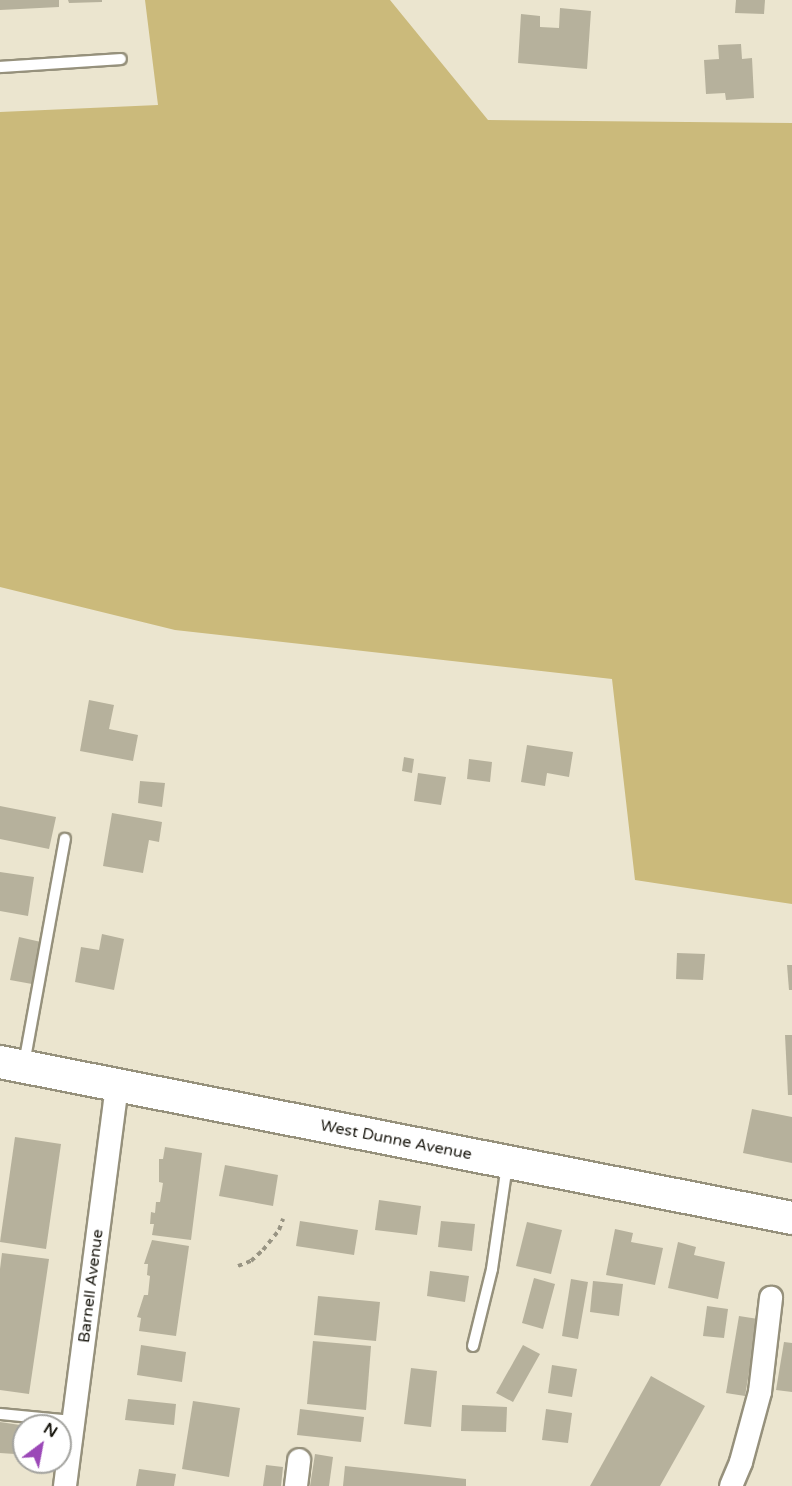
<!DOCTYPE html>
<html>
<head>
<meta charset="utf-8">
<style>
	body { margin:0 }
	#map { position:relative; width:792px; height:1486px; overflow:hidden; background:#ebe5cf; font-family:"Varela Round",sans-serif }
	div>[style] { position:absolute }
	.green>* { inset:0; background:#cbba7b }
	.building>* { inset:0; background:#b6b19c }
	.path>* { height:4px; margin-top:-2px; transform-origin:0; background:repeating-linear-gradient(90deg,#989483 0 4.5px,transparent 0 9px) }
	.roads { filter:drop-shadow(2px 0 #96917c) drop-shadow(-2px 0 #96917c) drop-shadow(0 2px #96917c) drop-shadow(0 -2px #96917c) }
	.lane>* { height:10px; margin:-5px; padding:0 5px; transform-origin:5px; border-radius:5px; background:#fff }
	.street>* { height:22px; margin:-11px; padding:0 11px; transform-origin:11px; border-radius:11px; background:#fff }
	.secondary>* { height:32px; margin:-16px; padding:0 16px; transform-origin:16px; border-radius:16px; background:#fff }
	span { translate:-50% -50%; white-space:nowrap; text-align:center; line-height:1.15; -webkit-text-stroke:5px #fff; paint-order:stroke }
	.street-label { font-size:16px; color:#1a1810 }
	.north { position:absolute; left:12px; top:1414px; width:60px; height:60px; box-sizing:border-box; background:#fff; border:2px solid #a3a39f; border-radius:50%; rotate:32deg; font-size:16px; font-weight:700; line-height:24px; text-align:center; color:#1a1810 }
	.north::after { content:''; display:block; margin:auto; width:21px; height:27px; background:#9b48b7; clip-path:polygon(50% 0,100% 100%,50% 72%,0 100%) }
</style>
</head>
<body>
<div id="map">
	<div class="green">
		<i style="clip-path:polygon(145px 0,390px 0,488px 120px,792px 123px,792px 904px,635px 880px,612px 679px,175px 630px,0 587px,0 112px,158px 105px)"></i>
	</div>
	<div class="building">
		<i style="clip-path:polygon(0 0,59px 0,59px 7px,0 10px)"></i>
		<i style="clip-path:polygon(68px 0,102px 0,102px 2px,69px 3px)"></i>
		<i style="clip-path:polygon(736px 0,765px 0,764px 14px,735px 13px)"></i>
		<i style="clip-path:polygon(560px 8px,591px 11px,587px 69px,518px 63px,521px 14px,540px 16px,540px 27px,559px 28px)"></i>
		<i style="clip-path:polygon(741px 44px,742px 59px,752px 58px,754px 98px,726px 100px,725px 93px,706px 94px,704px 60px,719px 59px,718px 45px)"></i>
		<i style="clip-path:polygon(89px 700px,114px 705px,109px 729px,138px 735px,133px 761px,80px 751px)"></i>
		<i style="clip-path:polygon(527px 745px,573px 752px,569px 777px,547px 773px,545px 786px,521px 782px)"></i>
		<i style="clip-path:polygon(404px 757px,414px 759px,412px 773px,402px 771px)"></i>
		<i style="clip-path:polygon(469px 759px,492px 762px,490px 782px,467px 779px)"></i>
		<i style="clip-path:polygon(418px 773px,446px 777px,441px 805px,414px 801px)"></i>
		<i style="clip-path:polygon(140px 781px,165px 783px,162px 807px,138px 803px)"></i>
		<i style="clip-path:polygon(0 806px,56px 817px,49px 849px,0 839px)"></i>
		<i style="clip-path:polygon(112px 813px,162px 822px,159px 842px,149px 840px,143px 873px,103px 866px)"></i>
		<i style="clip-path:polygon(0 872px,34px 877px,28px 916px,0 911px)"></i>
		<i style="clip-path:polygon(102px 934px,124px 939px,114px 990px,75px 982px,81px 947px,99px 950px)"></i>
		<i style="clip-path:polygon(19px 937px,41px 942px,32px 984px,10px 980px)"></i>
		<i style="clip-path:polygon(677px 953px,705px 954px,703px 980px,676px 979px)"></i>
		<i style="clip-path:polygon(787px 965px,792px 965px,792px 990px,789px 990px)"></i>
		<i style="clip-path:polygon(785px 1035px,792px 1035px,792px 1095px,788px 1095px)"></i>
		<i style="clip-path:polygon(752px 1109px,792px 1117px,792px 1163px,743px 1153px)"></i>
		<i style="clip-path:polygon(15px 1137px,61px 1144px,46px 1249px,0 1242px)"></i>
		<i style="clip-path:polygon(165px 1147px,202px 1153px,191px 1240px,152px 1235px,154px 1224px,150px 1224px,151px 1212px,155px 1213px,156px 1202px,160px 1202px,163px 1183px,159px 1182px,159px 1159px,163px 1159px)"></i>
		<i style="clip-path:polygon(225px 1165px,278px 1175px,273px 1206px,219px 1196px)"></i>
		<i style="clip-path:polygon(379px 1200px,421px 1206px,417px 1235px,375px 1230px)"></i>
		<i style="clip-path:polygon(300px 1221px,358px 1230px,354px 1255px,296px 1246px)"></i>
		<i style="clip-path:polygon(441px 1221px,475px 1224px,472px 1251px,438px 1247px)"></i>
		<i style="clip-path:polygon(527px 1222px,562px 1230px,551px 1274px,516px 1266px)"></i>
		<i style="clip-path:polygon(615px 1229px,633px 1233px,631px 1242px,663px 1248px,655px 1285px,606px 1275px)"></i>
		<i style="clip-path:polygon(152px 1240px,189px 1246px,176px 1336px,139px 1331px,141px 1318px,137px 1317px,144px 1295px,148px 1295px,150px 1276px,147px 1275px,148px 1264px,144px 1264px)"></i>
		<i style="clip-path:polygon(678px 1242px,696px 1247px,694px 1255px,725px 1262px,718px 1299px,668px 1288px)"></i>
		<i style="clip-path:polygon(2px 1253px,49px 1259px,29px 1394px,0 1390px,0 1269px)"></i>
		<i style="clip-path:polygon(430px 1271px,469px 1276px,465px 1302px,427px 1296px)"></i>
		<i style="clip-path:polygon(534px 1278px,555px 1284px,543px 1329px,522px 1323px)"></i>
		<i style="clip-path:polygon(571px 1279px,588px 1282px,578px 1339px,562px 1336px)"></i>
		<i style="clip-path:polygon(593px 1281px,623px 1284px,619px 1316px,590px 1312px)"></i>
		<i style="clip-path:polygon(318px 1296px,380px 1302px,376px 1341px,314px 1335px)"></i>
		<i style="clip-path:polygon(707px 1306px,728px 1309px,724px 1338px,703px 1336px)"></i>
		<i style="clip-path:polygon(739px 1316px,758px 1319px,745px 1396px,726px 1393px)"></i>
		<i style="clip-path:polygon(313px 1341px,371px 1346px,366px 1410px,307px 1404px)"></i>
		<i style="clip-path:polygon(784px 1342px,792px 1343px,792px 1392px,776px 1390px)"></i>
		<i style="clip-path:polygon(141px 1345px,186px 1352px,182px 1382px,137px 1375px)"></i>
		<i style="clip-path:polygon(523px 1345px,540px 1354px,513px 1402px,496px 1393px)"></i>
		<i style="clip-path:polygon(552px 1365px,577px 1369px,572px 1397px,548px 1393px)"></i>
		<i style="clip-path:polygon(411px 1368px,437px 1371px,431px 1427px,404px 1424px)"></i>
		<i style="clip-path:polygon(651px 1376px,705px 1406px,660px 1486px,590px 1486px)"></i>
		<i style="clip-path:polygon(128px 1399px,176px 1404px,174px 1425px,125px 1420px)"></i>
		<i style="clip-path:polygon(193px 1401px,240px 1408px,229px 1477px,182px 1469px)"></i>
		<i style="clip-path:polygon(462px 1405px,507px 1407px,506px 1432px,461px 1431px)"></i>
		<i style="clip-path:polygon(300px 1409px,364px 1417px,361px 1442px,297px 1435px)"></i>
		<i style="clip-path:polygon(546px 1409px,572px 1413px,568px 1443px,542px 1440px)"></i>
		<i style="clip-path:polygon(0 1422px,20px 1425px,15px 1454px,0 1453px)"></i>
		<i style="clip-path:polygon(315px 1454px,333px 1457px,329px 1486px,310px 1486px)"></i>
		<i style="clip-path:polygon(266px 1465px,283px 1467px,281px 1486px,263px 1486px)"></i>
		<i style="clip-path:polygon(345px 1466px,466px 1479px,466px 1486px,343px 1486px)"></i>
		<i style="clip-path:polygon(139px 1469px,176px 1474px,174px 1486px,136px 1486px)"></i>
	</div>
	<div class="path">
		<i style="left:238px;top:1266px;width:14px;rotate:-21deg"></i>
		<i style="left:251px;top:1261px;width:16px;rotate:-43deg"></i>
		<i style="left:263px;top:1250px;width:26px;rotate:-51deg"></i>
		<i style="left:279px;top:1230px;width:12px;rotate:-70deg"></i>
	</div>
	<div class="roads">
		<div class="lane">
			<i style="left:0;top:67px;width:121px;rotate:-3.8deg"></i>
			<i style="left:24px;top:1064px;width:229px;rotate:-79.7deg"></i>
			<i style="left:473px;top:1346px;width:79px;rotate:-76.1deg"></i>
			<i style="left:492px;top:1269px;width:105px;rotate:-81.8deg"></i>
			<i style="left:0;top:1414px;width:73px;rotate:5.5deg"></i>
		</div>
		<div class="street">
			<i style="left:65px;top:1486px;width:403px;rotate:-82.6deg"></i>
			<i style="left:296px;top:1486px;width:26px;rotate:-83deg"></i>
			<i style="left:731px;top:1486px;width:26px;rotate:-67deg"></i>
			<i style="left:741px;top:1462px;width:73px;rotate:-74.8deg"></i>
			<i style="left:760px;top:1392px;width:95px;rotate:-83.3deg"></i>
		</div>
		<div class="secondary">
			<i style="left:0;top:1062px;width:807px;rotate:11.14deg"></i>
		</div>
	</div>
	<div class="street-label">
		<span style="left:396px;top:1140px;rotate:11deg">West Dunne Avenue</span>
		<span style="left:91px;top:1286px;rotate:-83deg">Barnell Avenue</span>
	</div>
	<div class="north">N</div>
</div>
</body>
</html>
